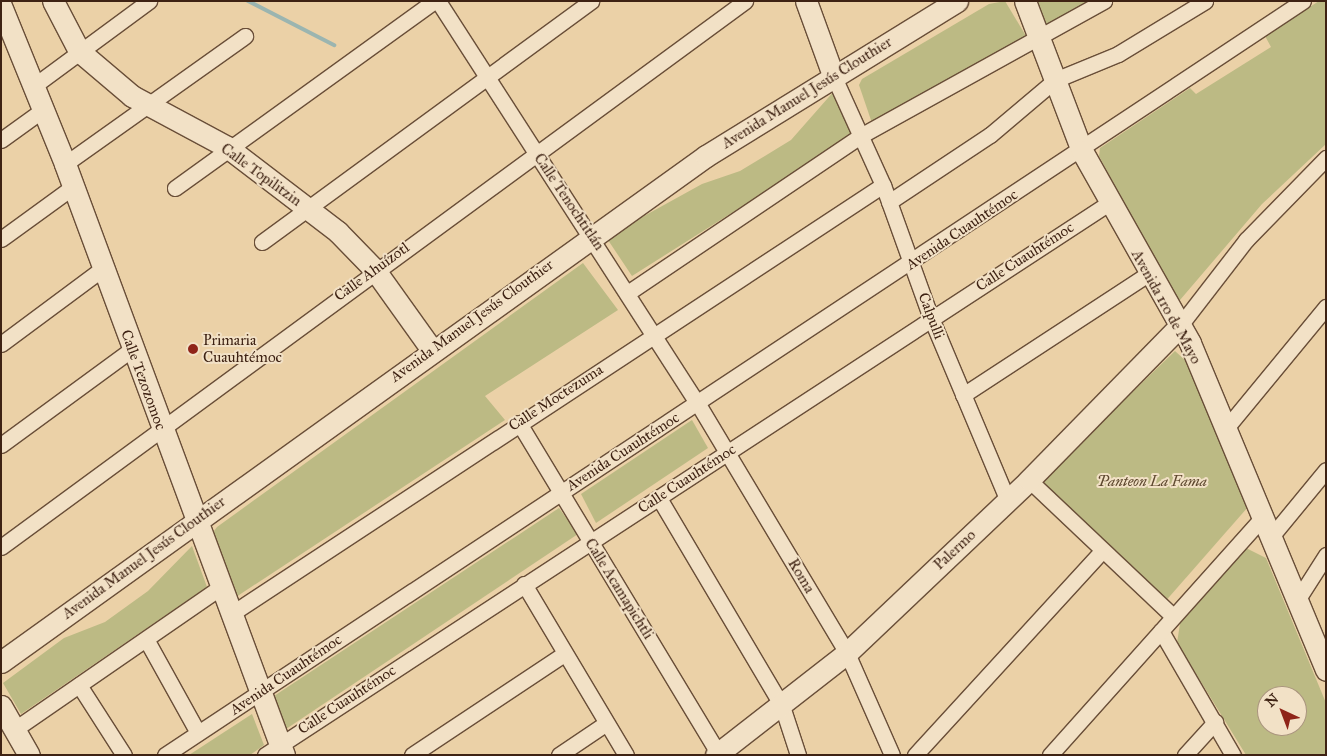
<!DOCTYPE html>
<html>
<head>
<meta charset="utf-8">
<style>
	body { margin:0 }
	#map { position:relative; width:1327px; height:756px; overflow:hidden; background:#ebd1a7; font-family:"IM FELL Great Primer",serif }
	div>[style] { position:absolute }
	.green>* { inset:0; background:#bcba84 }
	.stream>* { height:4px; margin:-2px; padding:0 2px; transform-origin:2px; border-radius:2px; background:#9bb5b0 }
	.roads { filter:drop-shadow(1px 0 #694e38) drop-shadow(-1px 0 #694e38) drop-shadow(0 1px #694e38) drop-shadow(0 -1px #694e38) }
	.street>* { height:15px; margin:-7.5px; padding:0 7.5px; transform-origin:7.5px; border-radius:7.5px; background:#f2e1c6 }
	.secondary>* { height:21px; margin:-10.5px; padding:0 10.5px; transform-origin:10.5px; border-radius:10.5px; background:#f2e1c6 }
	.dots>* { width:14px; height:14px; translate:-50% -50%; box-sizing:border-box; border:2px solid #f2e1c6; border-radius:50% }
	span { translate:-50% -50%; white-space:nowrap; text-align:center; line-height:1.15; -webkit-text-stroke:4px #f2e1c6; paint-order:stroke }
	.street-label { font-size:15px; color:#3e2213 }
	.poi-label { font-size:15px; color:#3e2213 }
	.left { translate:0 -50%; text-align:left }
	.park-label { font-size:15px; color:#5e482f; font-style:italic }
	.frame { position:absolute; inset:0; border:2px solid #3e2213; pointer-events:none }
	.north { position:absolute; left:1257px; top:686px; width:50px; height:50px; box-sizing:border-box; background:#f2e1c6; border:1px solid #aa957e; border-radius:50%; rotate:317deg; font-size:14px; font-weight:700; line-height:20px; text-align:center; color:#3e2213 }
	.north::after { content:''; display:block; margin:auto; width:18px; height:22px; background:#8f2418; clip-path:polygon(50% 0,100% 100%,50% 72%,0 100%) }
</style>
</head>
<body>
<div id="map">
	<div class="green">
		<i style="clip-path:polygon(1005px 1px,1026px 36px,873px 126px,859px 85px,862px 79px,989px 4px)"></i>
		<i style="clip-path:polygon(1036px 1px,1088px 1px,1046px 26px)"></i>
		<i style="clip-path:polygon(1319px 1px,1326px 1px,1326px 144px,1262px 204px,1180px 300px,1175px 299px,1099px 156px,1100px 148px,1190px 88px,1196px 94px,1271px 47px,1265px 36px)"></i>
		<i style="clip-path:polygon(835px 90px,853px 136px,632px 276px,606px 237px,702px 184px,740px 171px,791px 140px)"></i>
		<i style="clip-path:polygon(583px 263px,618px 310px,485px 396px,505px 420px,233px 599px,211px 535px,217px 527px)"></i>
		<i style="clip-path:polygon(1175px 351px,1186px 361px,1248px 507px,1163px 604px,1038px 483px)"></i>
		<i style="clip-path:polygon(692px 420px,708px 448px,596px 523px,581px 494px)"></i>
		<i style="clip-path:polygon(559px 508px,578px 534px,286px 729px,274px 696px)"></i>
		<i style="clip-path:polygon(192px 546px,207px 587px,21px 714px,3px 683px,64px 638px,105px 622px,148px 591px)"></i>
		<i style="clip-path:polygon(evenodd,1244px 547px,1266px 558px,1326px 703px,1326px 755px,1246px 755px,1177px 643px,1181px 617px,1244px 547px,1267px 696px,1297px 696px,1297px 726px,1267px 726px,1267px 696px)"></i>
		<i style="clip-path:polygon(252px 714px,264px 745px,250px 755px,189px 755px)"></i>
	</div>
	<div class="stream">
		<i style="left:248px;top:1px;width:97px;rotate:27.1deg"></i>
	</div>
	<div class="roads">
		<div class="street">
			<i style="left:438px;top:1px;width:480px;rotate:57.2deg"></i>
			<i style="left:698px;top:404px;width:290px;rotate:59.1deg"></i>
			<i style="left:847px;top:653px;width:111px;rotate:66.2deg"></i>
			<i style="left:833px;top:75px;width:121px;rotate:65.6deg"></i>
			<i style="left:883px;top:185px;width:141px;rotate:70.2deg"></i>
			<i style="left:931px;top:318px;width:199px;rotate:67.2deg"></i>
			<i style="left:35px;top:85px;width:142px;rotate:-36.4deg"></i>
			<i style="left:1px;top:140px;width:53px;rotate:-35.8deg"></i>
			<i style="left:65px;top:164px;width:221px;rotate:-35.4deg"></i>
			<i style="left:175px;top:188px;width:319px;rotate:-35.8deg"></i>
			<i style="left:889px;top:202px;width:121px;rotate:-33.6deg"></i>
			<i style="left:990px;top:135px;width:85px;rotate:-40.2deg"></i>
			<i style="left:1055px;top:80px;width:68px;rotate:-22.4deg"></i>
			<i style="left:1118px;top:54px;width:102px;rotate:-31.3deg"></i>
			<i style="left:1px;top:239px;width:90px;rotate:-36deg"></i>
			<i style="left:262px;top:242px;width:408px;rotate:-36.2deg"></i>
			<i style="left:629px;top:292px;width:281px;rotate:-34deg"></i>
			<i style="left:862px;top:135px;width:277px;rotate:-29deg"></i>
			<i style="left:1178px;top:328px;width:111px;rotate:-52.3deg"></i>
			<i style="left:1246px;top:240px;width:115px;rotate:-45.7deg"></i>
			<i style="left:1px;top:344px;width:126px;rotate:-36.6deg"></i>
			<i style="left:963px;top:395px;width:221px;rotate:-33.2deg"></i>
			<i style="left:519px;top:423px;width:388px;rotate:58.9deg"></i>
			<i style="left:1227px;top:427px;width:156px;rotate:-50.5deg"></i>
			<i style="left:1px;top:445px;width:162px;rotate:-36.2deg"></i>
			<i style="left:1029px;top:480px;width:198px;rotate:43.4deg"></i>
			<i style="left:659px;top:498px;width:242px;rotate:59.4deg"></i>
			<i style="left:782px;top:706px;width:52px;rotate:71.9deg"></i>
			<i style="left:1270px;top:538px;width:88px;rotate:-50.5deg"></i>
			<i style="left:1px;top:547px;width:923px;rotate:-36.27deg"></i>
			<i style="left:524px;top:584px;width:199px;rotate:59.2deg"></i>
			<i style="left:1296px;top:602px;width:56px;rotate:-57.4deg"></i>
			<i style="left:231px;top:614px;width:780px;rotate:-33.34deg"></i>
			<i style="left:1161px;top:631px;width:143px;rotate:59.9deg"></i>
			<i style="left:146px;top:639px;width:107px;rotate:61deg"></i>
			<i style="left:79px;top:685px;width:83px;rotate:57.3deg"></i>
			<i style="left:15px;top:729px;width:250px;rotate:-34.6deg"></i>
			<i style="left:165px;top:755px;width:1365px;rotate:-33.53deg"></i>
			<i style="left:265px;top:755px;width:1008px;rotate:-33.19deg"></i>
			<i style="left:412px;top:755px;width:182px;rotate:-33.6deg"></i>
			<i style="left:559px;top:755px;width:55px;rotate:-34deg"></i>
			<i style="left:915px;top:755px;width:277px;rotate:-47.5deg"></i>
			<i style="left:1050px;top:755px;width:318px;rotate:-48.2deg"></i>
			<i style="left:1185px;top:755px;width:45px;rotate:-47.7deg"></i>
		</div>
		<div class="secondary">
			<i style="left:53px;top:1px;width:56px;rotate:62.5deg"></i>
			<i style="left:79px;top:51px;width:70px;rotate:40.3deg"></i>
			<i style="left:132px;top:96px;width:108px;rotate:28.2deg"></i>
			<i style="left:227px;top:147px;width:140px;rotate:37.4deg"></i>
			<i style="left:338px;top:232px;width:52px;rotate:45.8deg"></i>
			<i style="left:374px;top:269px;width:100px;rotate:54.4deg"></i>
			<i style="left:806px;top:1px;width:79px;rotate:70deg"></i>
			<i style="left:1025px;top:1px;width:160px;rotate:69.2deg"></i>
			<i style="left:1082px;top:151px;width:220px;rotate:60.6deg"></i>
			<i style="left:1190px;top:343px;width:354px;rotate:67.4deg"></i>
			<i style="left:1px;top:6px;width:170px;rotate:67.9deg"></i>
			<i style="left:65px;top:164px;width:630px;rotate:69.67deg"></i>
			<i style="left:1px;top:662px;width:868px;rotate:-35.67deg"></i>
			<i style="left:706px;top:156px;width:295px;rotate:-31.7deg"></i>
			<i style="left:1px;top:706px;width:56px;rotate:60.3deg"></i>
			<i style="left:716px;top:755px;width:166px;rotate:-37.9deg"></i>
			<i style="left:847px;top:653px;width:251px;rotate:-43.5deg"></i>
			<i style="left:1029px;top:480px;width:213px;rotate:-45.6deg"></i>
		</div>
	</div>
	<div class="dots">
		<i style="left:193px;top:349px;background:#8f2418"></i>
	</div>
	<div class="street-label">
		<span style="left:807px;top:93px;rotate:-32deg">Avenida Manuel Jesús Clouthier</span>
		<span style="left:261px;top:175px;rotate:36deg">Calle Topilitzin</span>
		<span style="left:569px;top:202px;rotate:56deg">Calle Tenochtitlán</span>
		<span style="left:962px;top:230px;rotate:-34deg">Avenida Cuauhtémoc</span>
		<span style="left:1025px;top:257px;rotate:-33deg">Calle Cuauhtémoc</span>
		<span style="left:372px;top:272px;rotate:-36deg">Calle Ahuízotl</span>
		<span style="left:1166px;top:307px;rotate:61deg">Avenida 1ro de Mayo</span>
		<span style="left:931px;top:316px;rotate:69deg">Calpulli</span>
		<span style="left:472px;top:321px;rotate:-36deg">Avenida Manuel Jesús Clouthier</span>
		<span style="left:143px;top:380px;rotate:70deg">Calle Tezozomoc</span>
		<span style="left:556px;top:398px;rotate:-33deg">Calle Moctezuma</span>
		<span style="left:623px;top:452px;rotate:-33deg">Avenida Cuauhtémoc</span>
		<span style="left:687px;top:479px;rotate:-33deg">Calle Cuauhtémoc</span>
		<span style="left:955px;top:550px;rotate:-43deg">Palermo</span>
		<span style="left:144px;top:558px;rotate:-36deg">Avenida Manuel Jesús Clouthier</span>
		<span style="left:801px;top:576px;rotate:59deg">Roma</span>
		<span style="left:619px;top:589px;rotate:58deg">Calle Acamapichtli</span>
		<span style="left:286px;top:675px;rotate:-34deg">Avenida Cuauhtémoc</span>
		<span style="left:347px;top:700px;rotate:-33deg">Calle Cuauhtémoc</span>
	</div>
	<div class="poi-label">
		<span class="left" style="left:203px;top:349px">Primaria<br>Cuauhtémoc</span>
	</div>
	<div class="park-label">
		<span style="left:1152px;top:482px">Panteon La Fama</span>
	</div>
	<div class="frame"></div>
	<div class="north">N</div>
</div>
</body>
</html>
